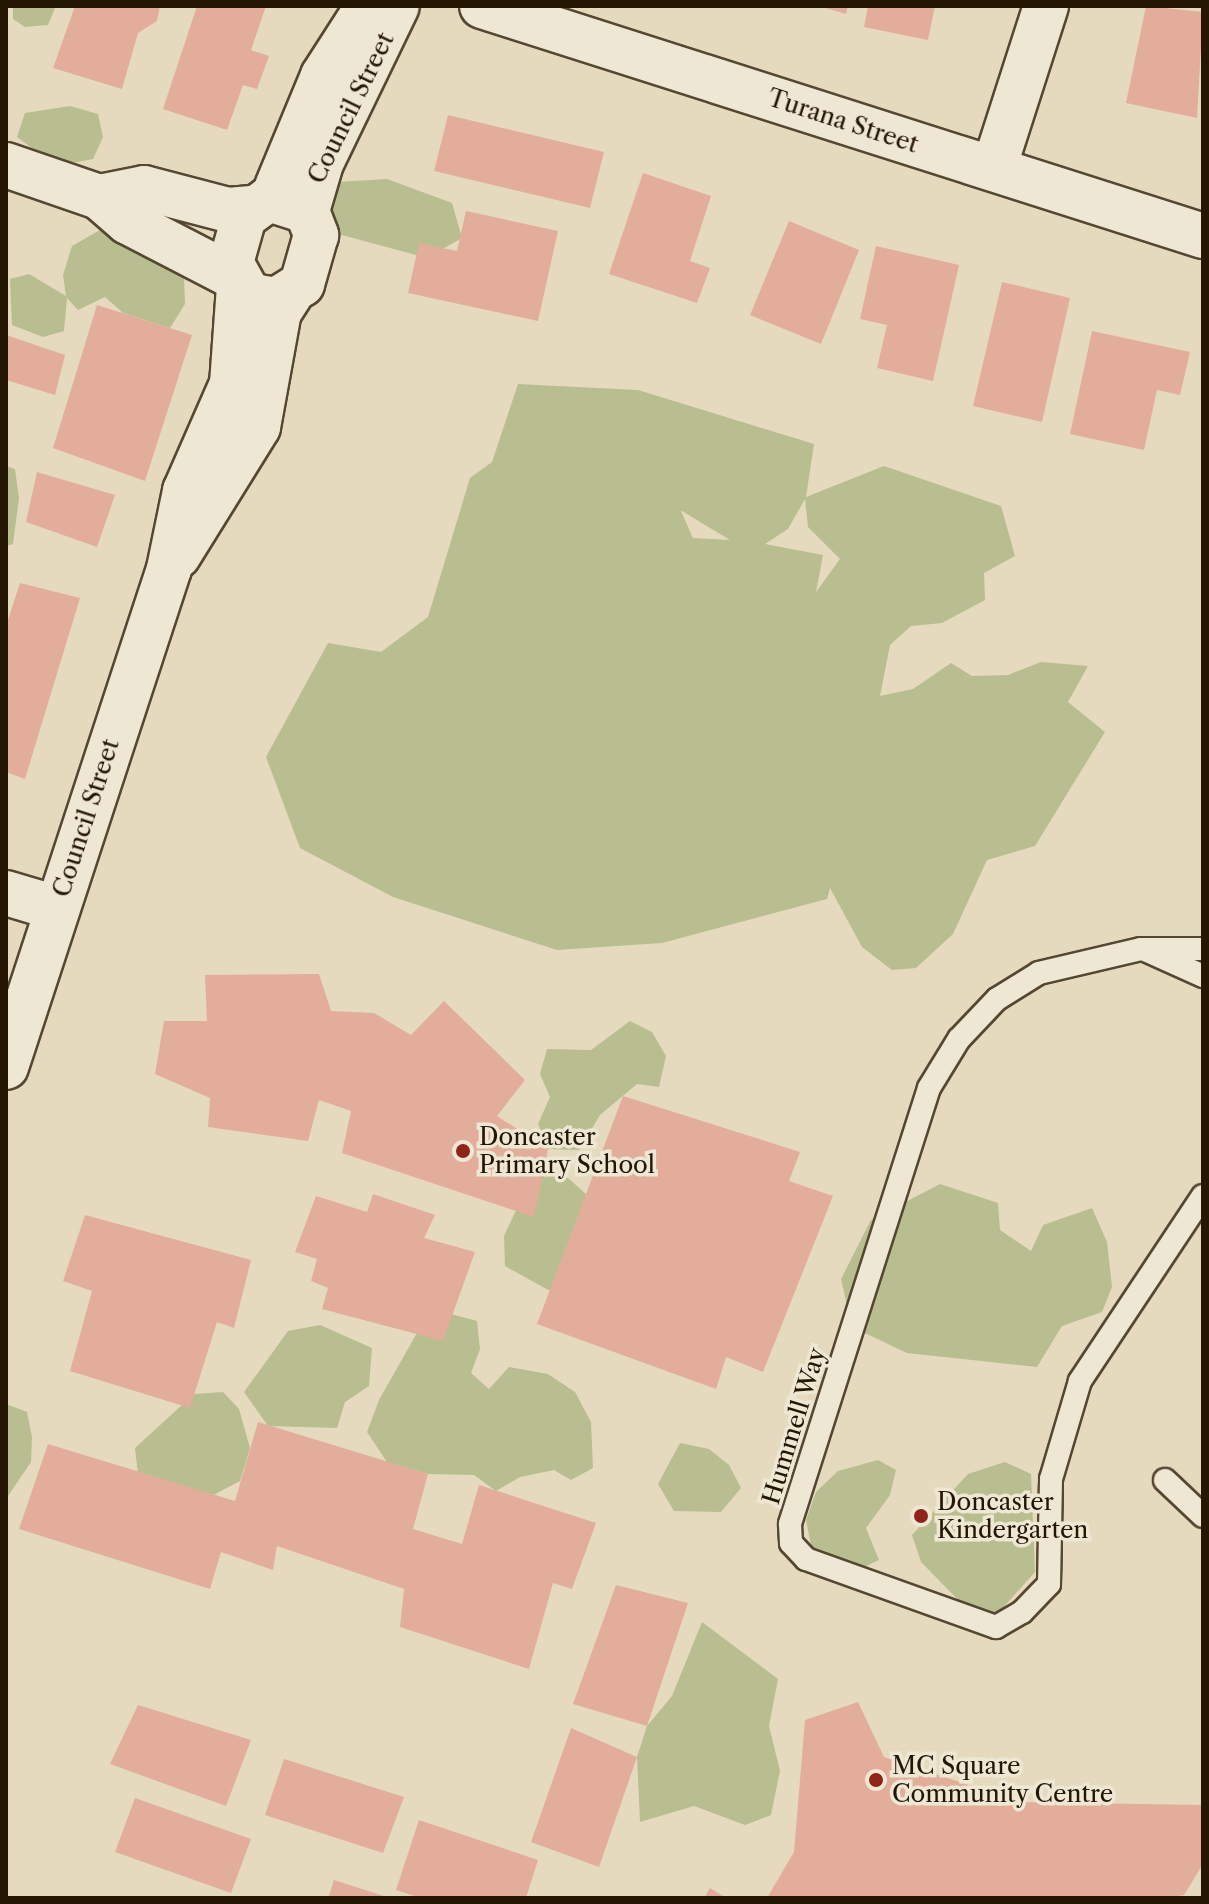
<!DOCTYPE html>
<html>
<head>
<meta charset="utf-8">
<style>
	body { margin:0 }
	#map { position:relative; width:1209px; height:1904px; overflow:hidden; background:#e5dabd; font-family:"Libre Caslon Text",serif }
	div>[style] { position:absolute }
	.green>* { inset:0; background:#b8be8f }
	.building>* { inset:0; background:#e2ae9b }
	.roads { filter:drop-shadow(2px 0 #554732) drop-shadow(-2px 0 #554732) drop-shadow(0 2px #554732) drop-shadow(0 -2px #554732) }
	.lane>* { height:22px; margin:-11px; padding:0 11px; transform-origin:11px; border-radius:11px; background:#eee7d4 }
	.street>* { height:44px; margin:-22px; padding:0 22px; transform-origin:22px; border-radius:22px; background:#eee7d4 }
	.dots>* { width:22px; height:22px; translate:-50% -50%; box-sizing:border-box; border:4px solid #eee7d4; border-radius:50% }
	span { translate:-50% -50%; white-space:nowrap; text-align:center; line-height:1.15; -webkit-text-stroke:7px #eee7d4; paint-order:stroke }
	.street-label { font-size:24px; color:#251604 }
	.poi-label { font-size:24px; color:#251604 }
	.left { translate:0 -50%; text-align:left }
	.frame { position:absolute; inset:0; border:8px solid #251604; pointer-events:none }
</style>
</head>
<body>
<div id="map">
	<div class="green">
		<i style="clip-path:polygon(13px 6px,56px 6px,48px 25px,25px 27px,13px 19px)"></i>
		<i style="clip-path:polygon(70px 106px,98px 114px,103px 137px,93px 159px,56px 166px,17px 137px,25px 113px)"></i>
		<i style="clip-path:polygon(387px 179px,452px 203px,462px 238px,427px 258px,331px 232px,322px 209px,337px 182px)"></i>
		<i style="clip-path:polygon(100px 230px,170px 261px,184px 278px,185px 304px,170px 328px,123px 313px,105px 297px,78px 310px,67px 298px,64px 331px,43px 337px,12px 325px,10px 279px,29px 274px,66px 296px,63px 275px,72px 246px)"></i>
		<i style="clip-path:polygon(evenodd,518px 384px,638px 390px,814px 444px,806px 497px,884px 466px,1001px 506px,1015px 556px,984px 573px,985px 600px,942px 623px,911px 626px,890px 645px,880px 696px,913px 689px,951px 663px,972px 676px,1008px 675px,1041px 662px,1088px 666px,1068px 702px,1105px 732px,1035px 846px,987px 860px,953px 934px,916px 968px,892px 970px,862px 947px,830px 888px,827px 899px,662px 943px,557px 950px,393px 897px,300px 848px,266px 757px,328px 643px,381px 652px,428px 617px,470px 478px,492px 462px,518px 384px,805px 499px,808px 527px,840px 559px,816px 592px,823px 555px,765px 544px,788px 529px,805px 499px,518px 384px,681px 511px,682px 511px,730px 540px,693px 538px,681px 511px)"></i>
		<i style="clip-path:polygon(6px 466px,15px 469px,19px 498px,13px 544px,6px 546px)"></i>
		<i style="clip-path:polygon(630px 1021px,652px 1032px,666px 1056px,659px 1087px,637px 1084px,600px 1115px,579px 1150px,548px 1149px,538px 1124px,550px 1097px,540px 1074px,547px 1049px,591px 1050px)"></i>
		<i style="clip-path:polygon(543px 1174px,568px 1178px,586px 1194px,580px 1228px,550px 1291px,505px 1266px,504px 1236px,524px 1193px)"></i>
		<i style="clip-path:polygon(940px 1184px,998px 1203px,1000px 1230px,1031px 1251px,1043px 1225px,1092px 1208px,1107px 1242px,1112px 1287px,1102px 1312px,1062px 1326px,1037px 1367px,907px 1353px,852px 1327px,841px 1279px,871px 1220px)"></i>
		<i style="clip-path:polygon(451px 1314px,477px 1321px,480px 1349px,471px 1373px,489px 1389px,509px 1367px,548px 1374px,575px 1392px,591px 1422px,593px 1468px,571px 1480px,554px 1470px,520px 1477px,496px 1491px,474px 1475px,428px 1474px,387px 1462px,367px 1432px,379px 1400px,426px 1317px)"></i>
		<i style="clip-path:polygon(320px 1325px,372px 1348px,369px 1386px,345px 1402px,337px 1428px,268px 1426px,244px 1392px,288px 1331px)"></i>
		<i style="clip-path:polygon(223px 1392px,239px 1409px,250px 1448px,240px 1481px,200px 1502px,139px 1483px,135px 1448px,194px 1394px)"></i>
		<i style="clip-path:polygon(6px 1404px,27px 1412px,32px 1437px,31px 1462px,6px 1499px)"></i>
		<i style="clip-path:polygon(680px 1443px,709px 1449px,729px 1465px,741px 1488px,721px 1512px,674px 1511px,658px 1484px)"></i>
		<i style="clip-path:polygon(878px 1460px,896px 1470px,890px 1495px,866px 1528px,879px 1560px,843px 1577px,813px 1556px,806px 1520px,816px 1492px,838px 1471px)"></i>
		<i style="clip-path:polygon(1005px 1462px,1031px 1474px,1035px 1572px,1000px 1611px,974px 1616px,921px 1562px,912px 1535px,968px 1474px)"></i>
		<i style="clip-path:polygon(702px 1622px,778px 1679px,769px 1726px,780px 1771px,771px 1815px,745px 1825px,694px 1806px,640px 1822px,637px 1757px,647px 1726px,672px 1696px)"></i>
	</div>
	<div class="building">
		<i style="clip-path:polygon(75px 6px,160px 6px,157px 21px,138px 33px,122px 89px,53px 68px)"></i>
		<i style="clip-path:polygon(197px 6px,266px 6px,251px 50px,269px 56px,257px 89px,243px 85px,227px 130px,163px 109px)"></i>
		<i style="clip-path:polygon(819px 6px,848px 6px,846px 14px)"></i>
		<i style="clip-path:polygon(868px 6px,935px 6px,928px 40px,864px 27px)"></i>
		<i style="clip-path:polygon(1146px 6px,1203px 12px,1197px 118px,1126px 103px)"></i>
		<i style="clip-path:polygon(448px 115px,604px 152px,590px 208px,434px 171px)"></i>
		<i style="clip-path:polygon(643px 173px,711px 196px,690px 261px,710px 268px,697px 303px,609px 274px)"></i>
		<i style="clip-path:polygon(466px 211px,558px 231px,538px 321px,408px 293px,419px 243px,457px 251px)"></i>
		<i style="clip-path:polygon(789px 221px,859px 250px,821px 344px,750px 315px)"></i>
		<i style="clip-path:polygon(876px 246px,959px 265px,933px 381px,877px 368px,887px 325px,860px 319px)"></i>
		<i style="clip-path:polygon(1002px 282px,1070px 298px,1042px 422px,973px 406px)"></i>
		<i style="clip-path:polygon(97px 305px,192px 335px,145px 481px,53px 448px)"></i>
		<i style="clip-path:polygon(1092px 331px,1190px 352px,1180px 395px,1157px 390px,1144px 450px,1070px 434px)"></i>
		<i style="clip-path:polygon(6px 335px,65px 355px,55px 395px,6px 380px)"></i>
		<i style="clip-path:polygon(37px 472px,115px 495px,97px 547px,26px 522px)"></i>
		<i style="clip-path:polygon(20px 583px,80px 598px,25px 779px,6px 772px,6px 626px)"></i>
		<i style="clip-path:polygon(319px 974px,331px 1011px,374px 1013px,411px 1035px,444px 1001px,525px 1080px,497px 1116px,548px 1149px,534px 1217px,342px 1153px,351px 1111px,319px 1100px,308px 1141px,208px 1127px,210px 1098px,155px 1074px,164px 1021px,207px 1021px,205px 975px)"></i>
		<i style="clip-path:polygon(623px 1096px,800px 1152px,789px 1181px,833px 1196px,763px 1372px,726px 1357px,716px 1389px,537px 1324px)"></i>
		<i style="clip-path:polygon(373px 1194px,435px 1215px,424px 1238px,475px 1252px,443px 1341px,322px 1309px,328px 1288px,311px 1281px,317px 1259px,295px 1252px,316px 1196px,367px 1212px)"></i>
		<i style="clip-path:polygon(85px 1215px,251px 1260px,234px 1328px,217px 1322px,190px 1408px,70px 1371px,92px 1291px,63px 1281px)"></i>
		<i style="clip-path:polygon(258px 1422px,428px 1474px,413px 1529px,462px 1544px,479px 1485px,596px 1523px,572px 1589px,553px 1583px,529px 1669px,400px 1627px,404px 1589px,277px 1546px,273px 1570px,221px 1552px,210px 1589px,19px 1529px,48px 1444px,235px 1501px)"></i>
		<i style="clip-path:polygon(616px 1585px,688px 1603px,647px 1726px,573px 1704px)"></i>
		<i style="clip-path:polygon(858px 1702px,884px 1757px,1020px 1802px,1203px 1805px,1203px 1864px,1184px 1895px,1168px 1898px,767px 1898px,794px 1852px,805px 1720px)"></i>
		<i style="clip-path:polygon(138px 1705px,251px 1740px,226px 1806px,110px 1764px)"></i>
		<i style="clip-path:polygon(571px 1728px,637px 1757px,599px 1867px,531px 1842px)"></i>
		<i style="clip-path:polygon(284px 1759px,404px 1797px,383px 1853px,265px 1815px)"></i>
		<i style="clip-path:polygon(135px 1798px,251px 1839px,231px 1893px,115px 1852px)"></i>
		<i style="clip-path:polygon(419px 1820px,538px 1860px,526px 1898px,420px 1898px,396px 1890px)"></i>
		<i style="clip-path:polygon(334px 1880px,387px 1897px,387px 1898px,328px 1898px)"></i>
		<i style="clip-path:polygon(710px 1888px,726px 1898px,704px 1898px)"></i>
	</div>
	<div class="roads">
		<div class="lane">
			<i style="left:1203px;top:949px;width:62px;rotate:180deg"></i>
			<i style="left:1141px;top:949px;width:105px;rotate:166.8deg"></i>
			<i style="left:1039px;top:973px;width:49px;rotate:148.2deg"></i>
			<i style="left:997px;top:999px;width:55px;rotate:133.5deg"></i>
			<i style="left:959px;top:1039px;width:57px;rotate:121.5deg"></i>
			<i style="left:929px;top:1088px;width:458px;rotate:107.7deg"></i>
			<i style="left:790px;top:1524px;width:19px;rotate:87deg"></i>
			<i style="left:791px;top:1543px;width:22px;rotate:47deg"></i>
			<i style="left:806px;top:1559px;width:202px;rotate:19.7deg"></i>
			<i style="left:996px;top:1627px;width:30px;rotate:-30deg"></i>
			<i style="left:1022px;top:1612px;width:39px;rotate:-46deg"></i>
			<i style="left:1049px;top:1584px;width:105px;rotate:-88.9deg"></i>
			<i style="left:1051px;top:1479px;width:102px;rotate:-73.5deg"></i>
			<i style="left:1080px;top:1381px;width:222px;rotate:-56.4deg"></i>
			<i style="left:1145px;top:950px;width:64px;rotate:24.1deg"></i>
			<i style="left:1165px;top:1480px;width:52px;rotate:43.5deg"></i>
		</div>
		<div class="street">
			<i style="left:482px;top:6px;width:757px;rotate:17.69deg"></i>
			<i style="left:6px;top:165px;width:98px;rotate:19deg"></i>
			<i style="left:99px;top:197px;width:38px;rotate:41deg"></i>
			<i style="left:128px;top:222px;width:119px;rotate:27.4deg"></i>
			<i style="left:994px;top:168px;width:170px;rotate:-72.2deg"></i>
			<i style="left:277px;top:187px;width:120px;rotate:-67.5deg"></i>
			<i style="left:323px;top:76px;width:83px;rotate:-57.3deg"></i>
			<i style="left:99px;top:197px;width:46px;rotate:-11.3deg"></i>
			<i style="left:144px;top:188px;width:87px;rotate:14.7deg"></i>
			<i style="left:228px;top:210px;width:24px;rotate:-5deg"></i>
			<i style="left:269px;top:199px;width:40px;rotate:18deg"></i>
			<i style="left:307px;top:211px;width:26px;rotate:69deg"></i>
			<i style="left:316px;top:235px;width:51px;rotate:105.9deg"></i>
			<i style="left:302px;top:284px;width:31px;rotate:148deg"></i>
			<i style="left:276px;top:300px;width:27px;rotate:-170deg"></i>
			<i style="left:249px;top:295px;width:37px;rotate:-119deg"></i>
			<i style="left:231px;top:263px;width:48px;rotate:-74.2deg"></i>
			<i style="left:244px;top:217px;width:31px;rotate:-36deg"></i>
			<i style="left:307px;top:211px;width:50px;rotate:-73.7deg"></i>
			<i style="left:321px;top:163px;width:174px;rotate:-64.2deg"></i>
			<i style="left:178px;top:556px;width:152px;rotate:-58.2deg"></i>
			<i style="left:258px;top:427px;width:117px;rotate:-79.7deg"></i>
			<i style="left:279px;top:312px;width:20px;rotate:-57deg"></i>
			<i style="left:6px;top:893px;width:52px;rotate:16.7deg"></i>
			<i style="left:6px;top:1067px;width:524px;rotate:-71.88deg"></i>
			<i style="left:169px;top:569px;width:80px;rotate:-78.4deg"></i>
			<i style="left:185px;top:491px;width:117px;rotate:-66.3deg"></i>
			<i style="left:232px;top:384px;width:98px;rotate:-85.9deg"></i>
		</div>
	</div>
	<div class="dots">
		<i style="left:463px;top:1151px;background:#8f2418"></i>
		<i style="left:921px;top:1516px;background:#8f2418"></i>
		<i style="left:876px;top:1780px;background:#8f2418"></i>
	</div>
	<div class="street-label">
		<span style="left:351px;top:108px;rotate:-64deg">Council Street</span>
		<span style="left:843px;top:121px;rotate:18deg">Turana Street</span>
		<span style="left:86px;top:818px;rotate:-72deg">Council Street</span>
		<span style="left:794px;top:1426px;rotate:-73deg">Hummell Way</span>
	</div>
	<div class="poi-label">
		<span class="left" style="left:479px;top:1151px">Doncaster<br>Primary School</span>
		<span class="left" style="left:937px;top:1516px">Doncaster<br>Kindergarten</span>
		<span class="left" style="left:892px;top:1780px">MC Square<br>Community Centre</span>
	</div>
	<div class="frame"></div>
</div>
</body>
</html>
